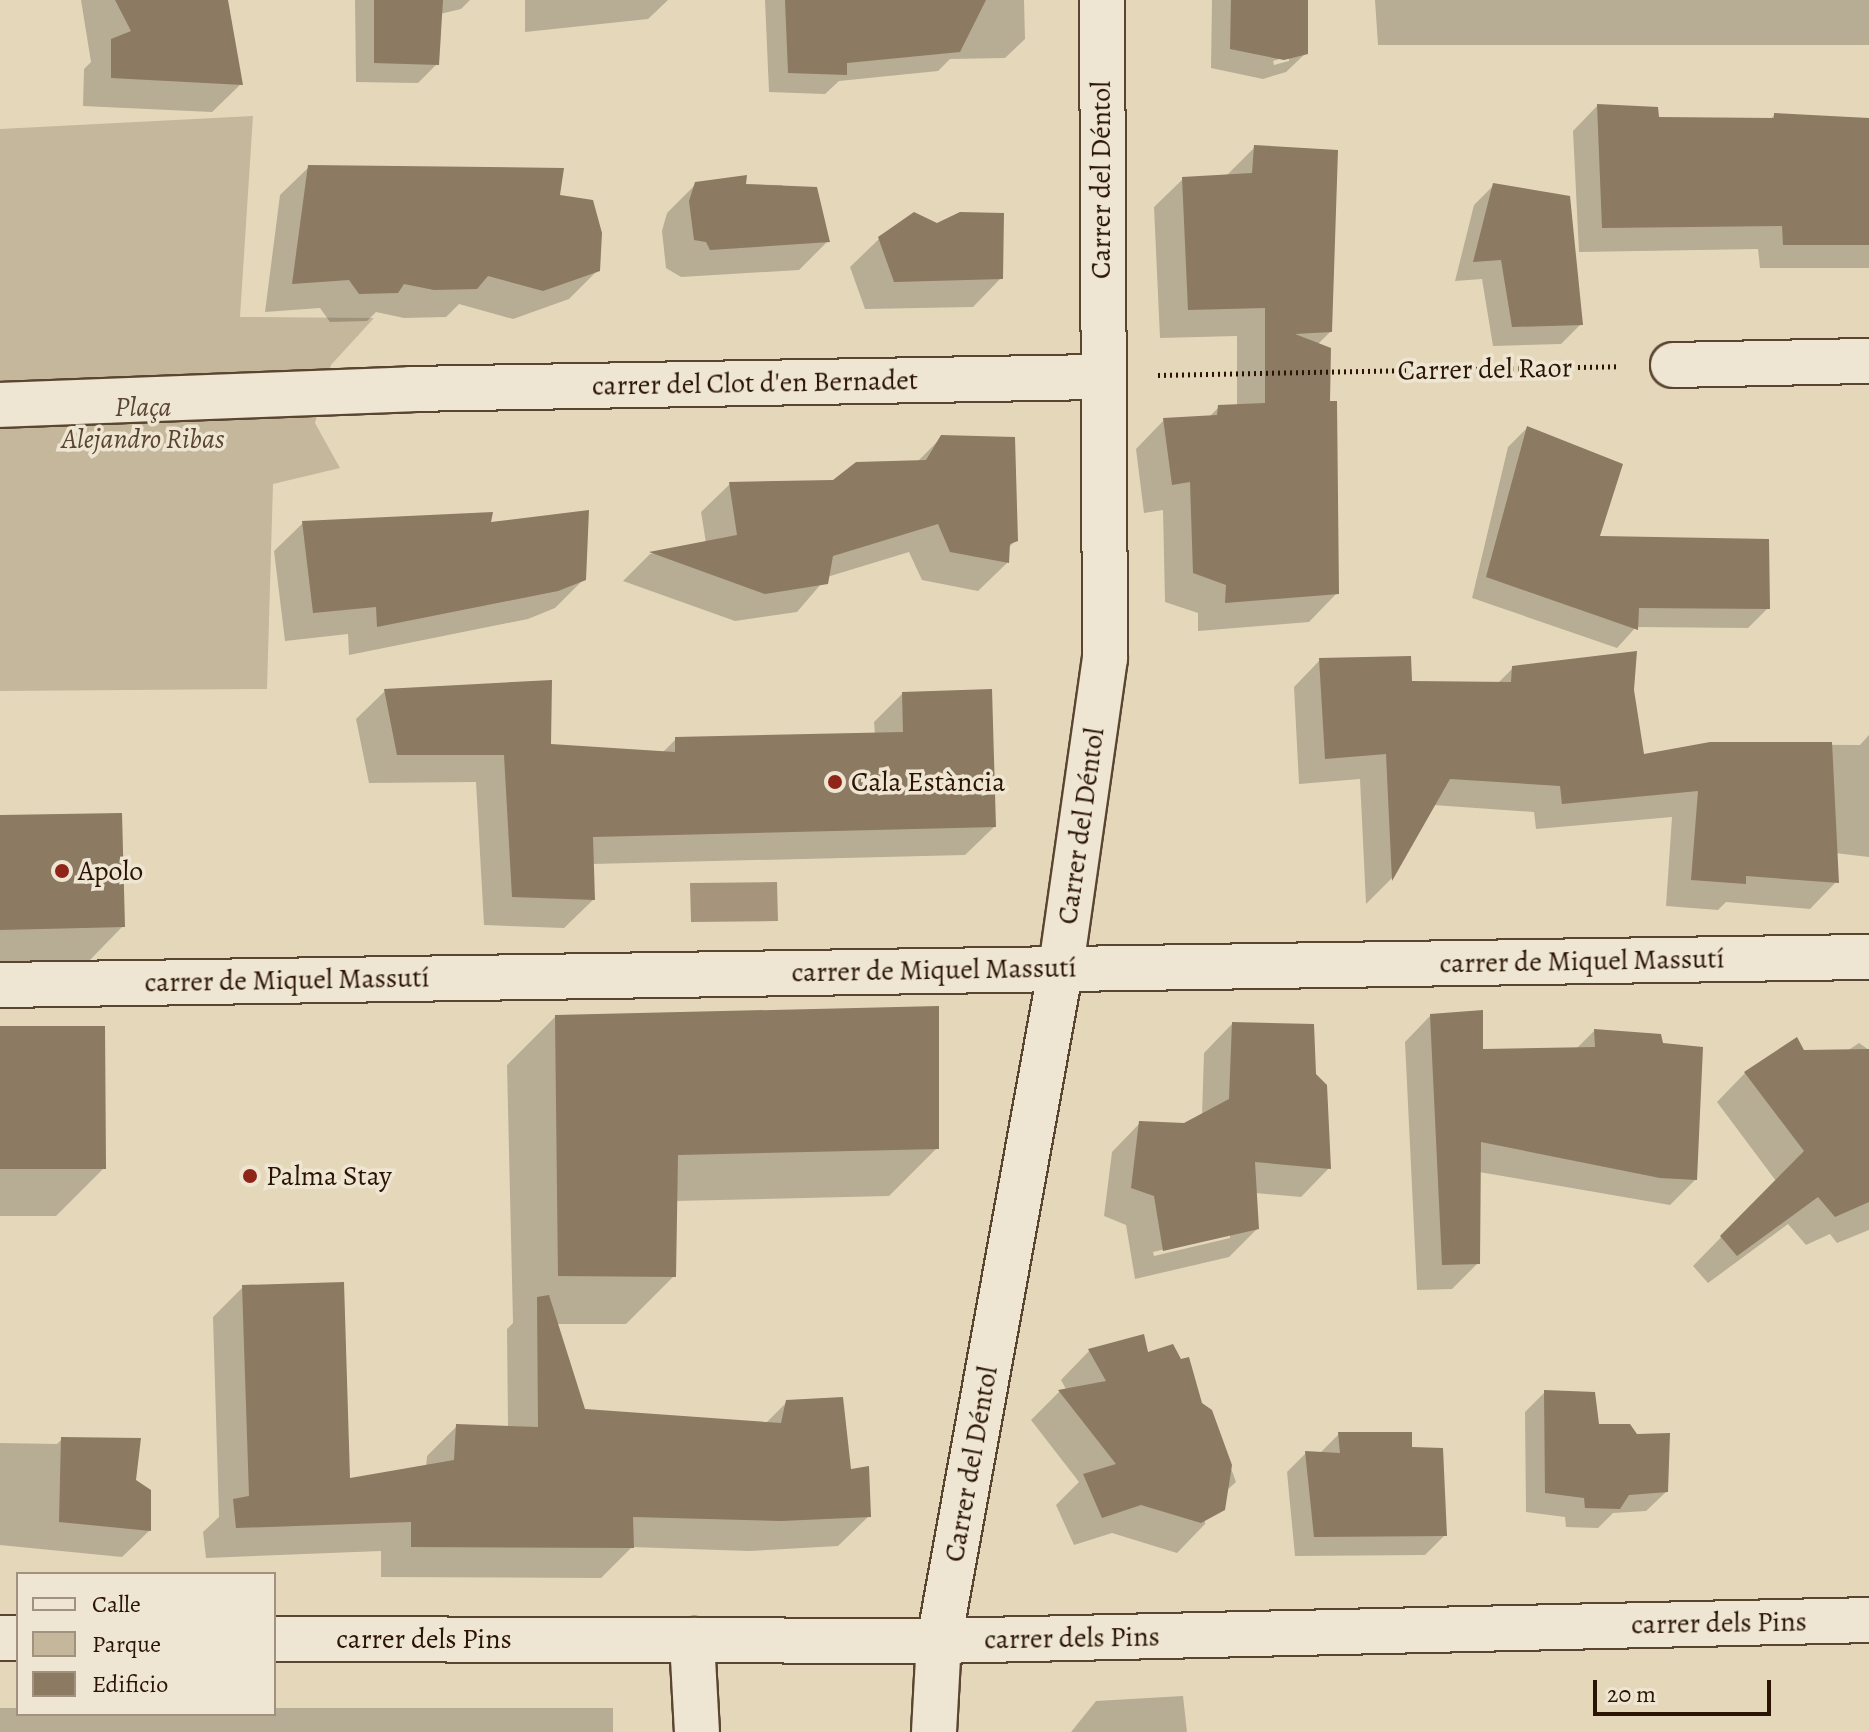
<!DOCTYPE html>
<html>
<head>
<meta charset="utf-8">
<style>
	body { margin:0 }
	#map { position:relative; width:1869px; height:1732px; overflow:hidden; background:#e5d8ba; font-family:Alegreya,serif }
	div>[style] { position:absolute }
	.green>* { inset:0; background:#c5b79b }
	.water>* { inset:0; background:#a6957c }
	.shadow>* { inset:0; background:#0003 }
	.building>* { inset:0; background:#8c7a62 }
	.path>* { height:5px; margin-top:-2.5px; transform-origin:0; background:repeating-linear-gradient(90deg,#2b1403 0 2px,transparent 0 6px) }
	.roads { filter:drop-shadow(2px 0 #5a4531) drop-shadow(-2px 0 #5a4531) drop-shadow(0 2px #5a4531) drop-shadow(0 -2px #5a4531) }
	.minor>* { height:44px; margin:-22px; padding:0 22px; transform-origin:22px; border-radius:22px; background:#eee6d2 }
	.dots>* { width:22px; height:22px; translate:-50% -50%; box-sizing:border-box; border:4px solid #eee6d2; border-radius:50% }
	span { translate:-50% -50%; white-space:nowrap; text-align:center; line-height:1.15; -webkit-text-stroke:7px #eee6d2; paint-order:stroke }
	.street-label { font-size:28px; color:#2b1403 }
	.park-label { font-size:28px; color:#594531; font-style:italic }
	.poi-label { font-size:28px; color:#2b1403 }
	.left { translate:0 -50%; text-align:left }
	.legend { position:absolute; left:16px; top:1572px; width:260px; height:144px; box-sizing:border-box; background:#eee6d2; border:2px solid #a0927f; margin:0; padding:10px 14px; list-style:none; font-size:24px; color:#2b1403 }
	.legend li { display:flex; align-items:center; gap:16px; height:40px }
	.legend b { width:40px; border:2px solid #a0927f }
	.scale { position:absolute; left:1593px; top:1680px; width:178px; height:36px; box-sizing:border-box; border:4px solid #2b1403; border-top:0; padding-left:10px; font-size:24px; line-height:28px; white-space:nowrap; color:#2b1403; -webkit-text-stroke:6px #eee6d2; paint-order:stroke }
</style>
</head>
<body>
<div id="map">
	<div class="green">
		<i style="clip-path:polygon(253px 116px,240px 317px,374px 318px,331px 365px,315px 423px,340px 468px,273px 484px,267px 689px,0 691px,0 129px)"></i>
	</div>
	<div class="water">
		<i style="clip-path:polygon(777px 882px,778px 921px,691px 922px,690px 883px)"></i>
	</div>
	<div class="shadow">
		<i style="clip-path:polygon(81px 0,226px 0,241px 84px,212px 112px,83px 106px,84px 69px,91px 62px)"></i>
		<i style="clip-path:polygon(355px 0,470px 0,461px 9px,440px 14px,437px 64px,418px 83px,356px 82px)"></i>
		<i style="clip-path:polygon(525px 0,668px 0,648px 19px,525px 32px)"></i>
		<i style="clip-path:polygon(765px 0,1024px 0,1025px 39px,1005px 58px,950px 59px,938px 71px,839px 81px,825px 94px,769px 92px)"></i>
		<i style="clip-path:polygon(evenodd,1212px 0,1306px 0,1306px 53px,1286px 72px,1263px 79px,1211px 68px,1212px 0,1289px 56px,1289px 61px,1274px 65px,1273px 61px,1289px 56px)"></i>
		<i style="clip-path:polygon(1375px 0,1869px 0,1869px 45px,1378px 45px)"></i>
		<i style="clip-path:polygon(1597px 106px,1657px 119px,1770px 120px,1774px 115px,1869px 120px,1869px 268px,1760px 268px,1758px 249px,1579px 252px,1573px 131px)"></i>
		<i style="clip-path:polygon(1255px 147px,1330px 332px,1317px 345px,1328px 403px,1337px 593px,1309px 622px,1198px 631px,1198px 613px,1165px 602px,1163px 510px,1144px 513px,1136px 449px,1164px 420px,1208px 418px,1219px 407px,1237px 406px,1237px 336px,1160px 338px,1154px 207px,1183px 179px,1225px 177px)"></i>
		<i style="clip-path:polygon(309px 167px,557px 196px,598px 270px,569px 299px,513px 319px,459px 304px,446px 317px,404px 318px,376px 312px,367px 321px,330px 322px,320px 308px,265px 312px,280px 195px)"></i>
		<i style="clip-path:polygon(696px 184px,782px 185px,828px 241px,799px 270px,681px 277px,666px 268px,662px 231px,667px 213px)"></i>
		<i style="clip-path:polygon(1494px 185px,1581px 324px,1561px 344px,1493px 346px,1482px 279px,1455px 281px,1474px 205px)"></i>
		<i style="clip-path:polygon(937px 226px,1001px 278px,973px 307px,865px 309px,850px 267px,879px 239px)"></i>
		<i style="clip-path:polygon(1527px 428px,1597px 538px,1768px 608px,1748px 628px,1636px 627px,1617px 648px,1472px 598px,1508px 447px)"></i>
		<i style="clip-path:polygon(942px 437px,1016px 540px,1007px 549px,1007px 563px,978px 591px,922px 580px,909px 552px,827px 577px,797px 612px,735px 621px,623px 581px,650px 554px,706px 543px,701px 512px,730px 484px,834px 482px,917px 462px)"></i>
		<i style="clip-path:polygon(303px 523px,488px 524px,584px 579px,555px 608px,528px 619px,349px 655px,348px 634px,285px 641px,274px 551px)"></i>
		<i style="clip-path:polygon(1320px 660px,1410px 683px,1497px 684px,1513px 668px,1632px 690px,1642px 756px,1710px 744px,1860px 745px,1869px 735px,1869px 857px,1835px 853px,1836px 882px,1810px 909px,1726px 902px,1718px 910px,1666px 906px,1672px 817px,1536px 829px,1534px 812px,1433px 805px,1391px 879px,1366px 904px,1360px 779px,1299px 784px,1294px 687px)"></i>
		<i style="clip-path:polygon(385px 691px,549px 746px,662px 753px,676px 739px,875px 735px,874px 722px,903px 693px,994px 827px,965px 855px,592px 864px,593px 900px,564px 928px,484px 925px,476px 782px,369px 783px,356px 719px)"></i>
		<i style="clip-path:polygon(0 817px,123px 926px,87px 963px,0 965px)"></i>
		<i style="clip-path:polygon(1430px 1016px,1481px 1051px,1576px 1049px,1594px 1031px,1696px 1179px,1670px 1205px,1479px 1172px,1478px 1263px,1452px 1289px,1417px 1290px,1405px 1042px)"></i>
		<i style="clip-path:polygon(555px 1017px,937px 1148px,889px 1196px,675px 1201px,674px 1276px,626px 1324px,556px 1324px,583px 1411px,765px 1424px,787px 1402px,850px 1472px,869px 1516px,838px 1546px,749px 1551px,632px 1547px,601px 1578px,381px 1577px,381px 1551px,206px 1558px,203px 1532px,219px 1517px,213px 1317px,243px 1287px,348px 1481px,426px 1467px,427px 1456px,457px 1426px,508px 1428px,507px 1329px,513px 1323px,507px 1065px)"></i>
		<i style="clip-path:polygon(evenodd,1232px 1024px,1314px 1075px,1329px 1168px,1301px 1197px,1255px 1193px,1257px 1229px,1229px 1257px,1135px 1279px,1126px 1225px,1104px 1216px,1112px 1152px,1140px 1123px,1184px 1125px,1202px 1116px,1204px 1053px,1232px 1024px,1230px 1234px,1230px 1238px,1154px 1256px,1153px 1252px,1230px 1234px)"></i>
		<i style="clip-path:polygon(0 1028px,104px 1168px,56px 1216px,0 1216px)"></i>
		<i style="clip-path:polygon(1859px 1043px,1869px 1050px,1869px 1230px,1837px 1243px,1830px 1234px,1806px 1245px,1788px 1224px,1708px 1283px,1693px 1266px,1776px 1181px,1717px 1102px,1745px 1073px,1803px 1052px,1847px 1051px)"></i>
		<i style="clip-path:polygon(1142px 1336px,1146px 1355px,1210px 1411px,1236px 1482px,1205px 1510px,1205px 1524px,1177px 1553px,1112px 1533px,1074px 1545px,1056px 1505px,1079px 1482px,1031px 1420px,1059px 1392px,1067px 1391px,1061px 1380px,1089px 1351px)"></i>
		<i style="clip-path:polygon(1545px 1392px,1597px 1426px,1666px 1492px,1646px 1511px,1613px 1513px,1598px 1528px,1566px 1527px,1565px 1517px,1526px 1512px,1525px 1412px)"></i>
		<i style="clip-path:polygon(1339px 1434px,1410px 1449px,1445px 1535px,1425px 1555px,1295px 1556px,1287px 1472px,1306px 1453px,1319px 1454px)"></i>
		<i style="clip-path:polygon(62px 1439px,133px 1481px,149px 1531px,122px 1557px,0 1545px,0 1443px,57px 1444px)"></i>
		<i style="clip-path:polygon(1183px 1696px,1187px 1732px,1071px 1732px,1096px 1701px)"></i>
		<i style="clip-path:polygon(0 1708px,18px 1708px,18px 1714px,274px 1714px,274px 1708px,613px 1708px,613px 1732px,0 1732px)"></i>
	</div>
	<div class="building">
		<i style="clip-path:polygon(115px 0,228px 0,243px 85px,111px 78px,111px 39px,131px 31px)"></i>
		<i style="clip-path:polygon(374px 0,443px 0,439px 65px,374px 63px)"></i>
		<i style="clip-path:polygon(785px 0,986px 0,960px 52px,847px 63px,847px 75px,788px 73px)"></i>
		<i style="clip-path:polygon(1231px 0,1308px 0,1308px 54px,1284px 60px,1230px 49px)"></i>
		<i style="clip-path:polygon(1597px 104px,1658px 107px,1659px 117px,1774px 118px,1774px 113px,1869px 118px,1869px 245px,1783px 245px,1782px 226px,1602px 228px)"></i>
		<i style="clip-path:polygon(1254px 145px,1338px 150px,1332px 332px,1295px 334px,1331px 348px,1330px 401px,1337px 401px,1339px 594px,1225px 603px,1226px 585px,1193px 573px,1190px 482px,1172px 485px,1163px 418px,1217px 415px,1218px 405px,1265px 403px,1265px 308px,1188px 310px,1182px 177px,1252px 173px)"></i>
		<i style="clip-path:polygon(308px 165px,564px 168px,560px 195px,593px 200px,602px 233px,600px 271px,543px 291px,488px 276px,477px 289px,434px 290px,404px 284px,398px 293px,359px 294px,349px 280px,292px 284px)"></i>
		<i style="clip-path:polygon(747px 175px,746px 184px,817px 187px,830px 242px,710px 250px,706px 242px,694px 240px,689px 201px,695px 182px)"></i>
		<i style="clip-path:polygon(1493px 183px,1570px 196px,1583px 325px,1512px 327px,1501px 260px,1473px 262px)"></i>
		<i style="clip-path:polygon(914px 212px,937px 223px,960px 212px,1004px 213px,1003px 279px,894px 282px,878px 237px)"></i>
		<i style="clip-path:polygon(1527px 426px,1623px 464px,1600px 536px,1769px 539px,1770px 609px,1639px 608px,1638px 630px,1486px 577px)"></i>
		<i style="clip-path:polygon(941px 435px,1015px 437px,1018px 541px,1010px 544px,1009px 563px,950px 552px,938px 524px,833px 556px,828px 584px,765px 594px,649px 552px,737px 535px,729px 482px,833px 480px,856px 462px,926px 460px)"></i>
		<i style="clip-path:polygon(589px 510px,586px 580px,558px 591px,377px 627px,376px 607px,313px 613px,302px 521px,493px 512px,491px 522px)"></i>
		<i style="clip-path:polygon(1637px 651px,1634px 690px,1644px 754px,1710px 742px,1832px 742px,1839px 883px,1746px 876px,1746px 884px,1691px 880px,1698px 791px,1562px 804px,1560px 786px,1450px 779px,1392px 881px,1386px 754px,1325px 759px,1319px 658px,1411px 656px,1412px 681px,1511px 682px,1512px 666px)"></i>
		<i style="clip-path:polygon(552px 680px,551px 744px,675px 752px,675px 737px,903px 732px,902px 692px,992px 689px,996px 827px,593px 837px,595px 900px,512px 897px,504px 755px,397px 755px,384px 689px)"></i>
		<i style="clip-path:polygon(122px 813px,125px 927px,0 930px,0 815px)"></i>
		<i style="clip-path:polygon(939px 1006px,939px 1149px,678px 1155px,676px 1277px,558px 1276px,555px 1015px)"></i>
		<i style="clip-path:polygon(1483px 1010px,1483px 1049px,1595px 1047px,1594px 1029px,1661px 1034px,1663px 1043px,1703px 1047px,1697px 1180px,1660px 1178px,1481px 1142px,1480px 1264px,1442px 1265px,1430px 1014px)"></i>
		<i style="clip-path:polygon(1232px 1022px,1314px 1024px,1316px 1074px,1327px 1085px,1331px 1169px,1255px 1162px,1259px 1229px,1163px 1251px,1154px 1196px,1131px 1188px,1139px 1121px,1184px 1123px,1229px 1099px)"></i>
		<i style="clip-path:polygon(0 1026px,105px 1026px,106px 1169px,0 1169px)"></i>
		<i style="clip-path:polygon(1797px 1037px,1804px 1050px,1869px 1049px,1869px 1202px,1835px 1217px,1818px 1197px,1737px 1256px,1720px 1236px,1804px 1151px,1744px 1072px)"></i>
		<i style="clip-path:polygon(344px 1282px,350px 1478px,454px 1460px,456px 1424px,538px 1427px,537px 1297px,549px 1295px,585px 1409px,781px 1423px,786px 1400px,843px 1397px,851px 1469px,869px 1466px,871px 1517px,781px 1521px,633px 1517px,634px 1548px,411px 1547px,411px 1522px,236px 1528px,233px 1499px,249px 1496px,242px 1285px)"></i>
		<i style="clip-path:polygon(1144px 1334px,1148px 1352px,1173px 1344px,1181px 1359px,1189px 1357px,1202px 1403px,1212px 1410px,1232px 1465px,1225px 1510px,1201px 1523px,1141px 1505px,1102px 1518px,1083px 1474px,1116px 1464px,1058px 1390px,1106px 1381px,1088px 1349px)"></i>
		<i style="clip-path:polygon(1544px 1390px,1595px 1392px,1599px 1424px,1630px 1424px,1637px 1434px,1670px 1433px,1668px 1492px,1629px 1495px,1620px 1509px,1585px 1508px,1584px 1498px,1545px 1493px)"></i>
		<i style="clip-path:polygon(1338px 1432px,1412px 1432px,1412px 1447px,1443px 1448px,1447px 1536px,1314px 1537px,1305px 1451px,1340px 1453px)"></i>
		<i style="clip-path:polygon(61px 1437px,141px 1438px,136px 1480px,151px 1490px,151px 1531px,59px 1522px)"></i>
	</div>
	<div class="path">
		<i style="left:1158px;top:375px;width:462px;rotate:-1.1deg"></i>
	</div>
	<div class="roads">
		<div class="minor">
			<i style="left:1673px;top:365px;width:196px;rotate:-1.2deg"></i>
			<i style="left:0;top:405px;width:410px;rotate:-2.2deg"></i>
			<i style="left:410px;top:389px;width:690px;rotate:-1deg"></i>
			<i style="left:0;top:985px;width:1869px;rotate:-0.86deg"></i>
			<i style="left:0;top:1638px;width:18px"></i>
			<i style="left:274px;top:1639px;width:665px;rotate:0.17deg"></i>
			<i style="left:939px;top:1641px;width:930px;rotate:-1.29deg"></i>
			<i style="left:692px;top:1640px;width:92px;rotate:86.9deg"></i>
			<i style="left:934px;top:1732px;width:91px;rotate:-86.9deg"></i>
			<i style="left:939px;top:1641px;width:685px;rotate:-79.74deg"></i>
			<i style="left:1061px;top:967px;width:311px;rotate:-81.9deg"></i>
			<i style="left:1105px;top:659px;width:659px;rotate:-90.26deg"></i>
		</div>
	</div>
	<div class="dots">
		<i style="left:835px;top:782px;background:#8f2418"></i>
		<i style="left:62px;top:871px;background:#8f2418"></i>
		<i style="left:250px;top:1176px;background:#8f2418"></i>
	</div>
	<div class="street-label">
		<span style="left:1101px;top:180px;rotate:-90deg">Carrer del Déntol</span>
		<span style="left:1485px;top:369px;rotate:-1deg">Carrer del Raor</span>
		<span style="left:755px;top:383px;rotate:-1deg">carrer del Clot d'en Bernadet</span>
		<span style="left:1081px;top:826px;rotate:-82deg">Carrer del Déntol</span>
		<span style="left:1582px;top:961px;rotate:-1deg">carrer de Miquel Massutí</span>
		<span style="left:934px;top:970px;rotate:-1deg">carrer de Miquel Massutí</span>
		<span style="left:287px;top:980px;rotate:-1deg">carrer de Miquel Massutí</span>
		<span style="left:971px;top:1464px;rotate:-80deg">Carrer del Déntol</span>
		<span style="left:1719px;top:1623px;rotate:-1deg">carrer dels Pins</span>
		<span style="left:1072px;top:1638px;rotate:-1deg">carrer dels Pins</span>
		<span style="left:424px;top:1639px">carrer dels Pins</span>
	</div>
	<div class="park-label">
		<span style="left:143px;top:423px">Plaça<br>Alejandro Ribas</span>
	</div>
	<div class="poi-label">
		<span class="left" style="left:851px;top:782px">Cala Estància</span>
		<span class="left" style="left:78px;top:871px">Apolo</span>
		<span class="left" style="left:266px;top:1176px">Palma Stay</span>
	</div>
	<ul class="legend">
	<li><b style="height:10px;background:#eee6d2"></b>Calle</li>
	<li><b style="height:22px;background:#c5b79b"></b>Parque</li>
	<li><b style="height:22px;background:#8c7a62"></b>Edificio</li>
	</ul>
	<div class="scale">20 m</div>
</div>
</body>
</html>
